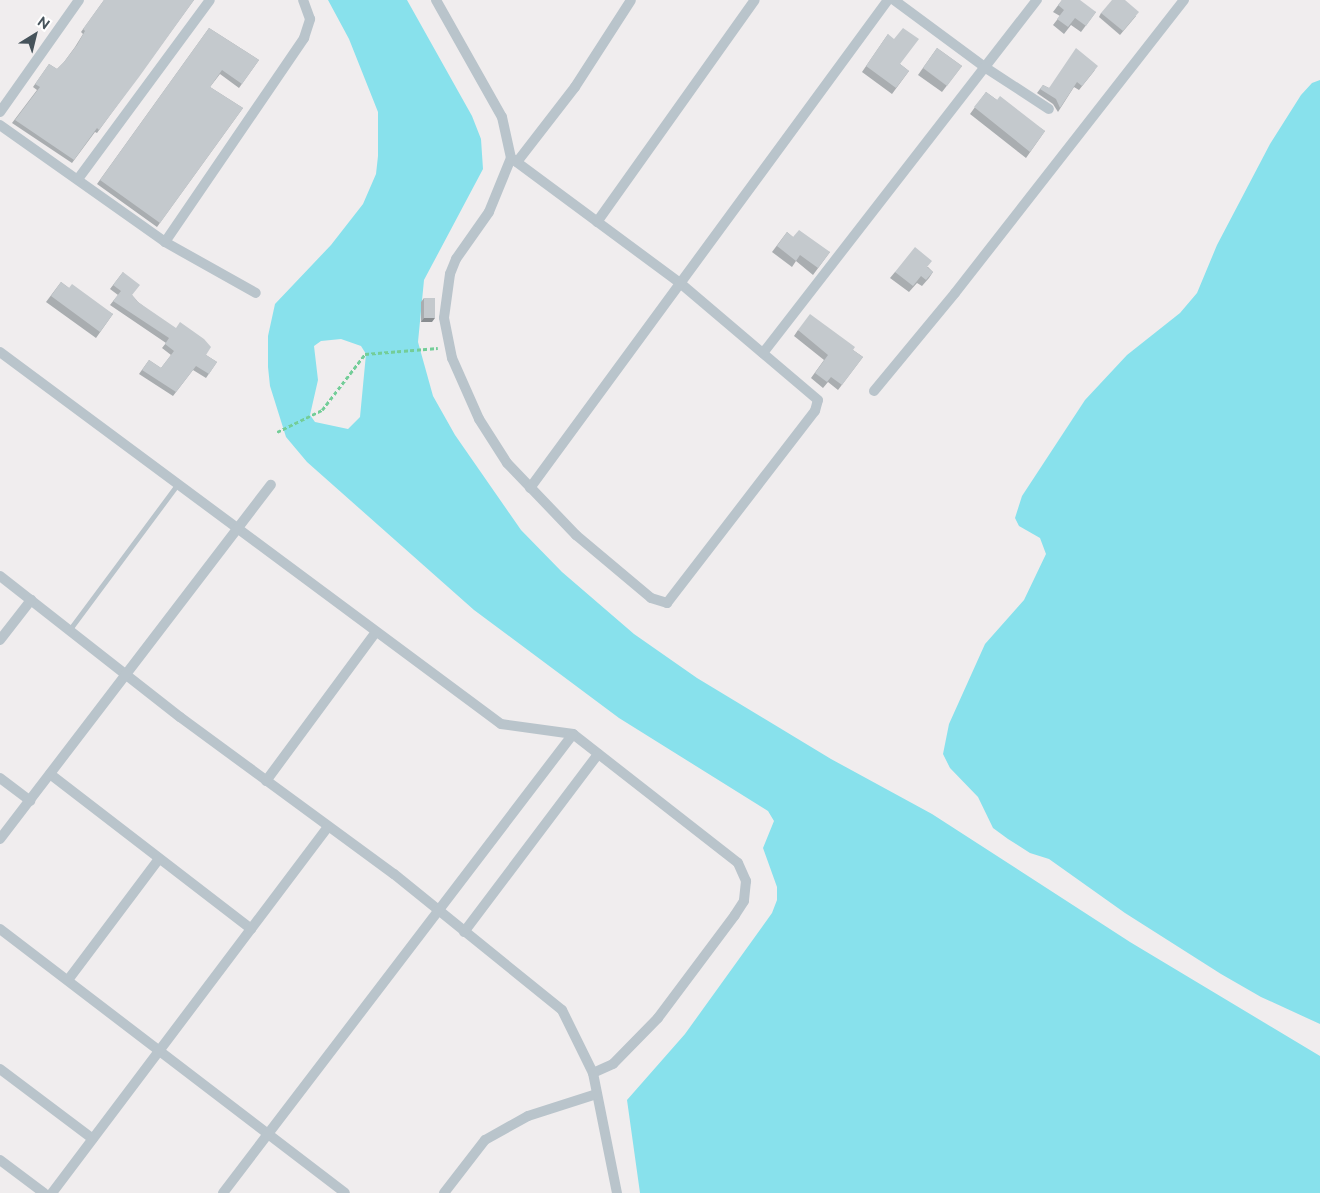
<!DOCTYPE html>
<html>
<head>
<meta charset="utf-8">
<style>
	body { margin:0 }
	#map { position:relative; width:1320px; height:1193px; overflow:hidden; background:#f0edee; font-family:Raleway,sans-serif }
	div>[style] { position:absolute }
	.water>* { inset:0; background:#88e1ec }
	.path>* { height:2.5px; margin-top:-1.25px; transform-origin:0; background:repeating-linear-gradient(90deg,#73cd98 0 4px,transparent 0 6.5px) }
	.service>* { height:5px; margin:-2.5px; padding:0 2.5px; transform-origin:2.5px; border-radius:2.5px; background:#b9c4cb }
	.minor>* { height:10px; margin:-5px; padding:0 5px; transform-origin:5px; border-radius:5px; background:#b9c4cb }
	.wall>* { inset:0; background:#a9adb0 }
	.shaded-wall>* { inset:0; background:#898d90 }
	.building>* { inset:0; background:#c4c9cd }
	span { translate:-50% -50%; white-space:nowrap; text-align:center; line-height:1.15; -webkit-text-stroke:4.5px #fff; paint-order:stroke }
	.north { position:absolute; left:10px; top:10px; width:50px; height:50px; -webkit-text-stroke:4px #fff; paint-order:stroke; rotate:36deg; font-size:14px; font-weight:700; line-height:20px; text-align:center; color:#46535b }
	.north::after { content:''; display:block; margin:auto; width:18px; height:22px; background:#46535b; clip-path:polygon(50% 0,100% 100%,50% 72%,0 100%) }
</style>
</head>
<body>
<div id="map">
	<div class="water">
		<i style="clip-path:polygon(evenodd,328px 0,407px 0,472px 116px,481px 139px,483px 169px,424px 280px,418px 342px,433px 396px,455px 435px,521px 530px,562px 572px,634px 634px,697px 678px,831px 759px,932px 814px,1130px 942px,1320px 1056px,1320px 1193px,640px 1193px,627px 1100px,685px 1034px,772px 913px,777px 900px,777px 887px,763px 848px,774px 821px,768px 811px,619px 718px,474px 610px,307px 462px,286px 437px,270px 386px,268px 367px,268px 336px,275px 304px,331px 245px,363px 204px,376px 174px,378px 156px,378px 112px,349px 39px,328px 0,341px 339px,361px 346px,366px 354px,360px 417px,348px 429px,315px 422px,310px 415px,318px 380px,314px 346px,321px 341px,341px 339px)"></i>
		<i style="clip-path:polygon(1320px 80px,1320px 1024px,1261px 997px,1221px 974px,1125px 913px,1049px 859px,1030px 853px,1008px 839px,993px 828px,978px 797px,950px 768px,943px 754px,949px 724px,985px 644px,1024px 600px,1046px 554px,1040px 538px,1019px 526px,1015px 518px,1022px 496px,1085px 400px,1127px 355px,1180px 313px,1197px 293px,1217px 245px,1270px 144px,1301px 95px,1312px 83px)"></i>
	</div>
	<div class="path">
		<i style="left:277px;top:432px;width:50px;rotate:-26.1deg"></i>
		<i style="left:322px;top:410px;width:71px;rotate:-52.5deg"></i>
		<i style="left:365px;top:354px;width:73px;rotate:-4.7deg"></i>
	</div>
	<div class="service">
		<i style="left:70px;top:629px;width:179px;rotate:-53.4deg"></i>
	</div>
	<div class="minor">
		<i style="left:436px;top:0;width:134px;rotate:60.6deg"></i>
		<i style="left:502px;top:117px;width:42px;rotate:77.6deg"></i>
		<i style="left:511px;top:158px;width:58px;rotate:112.2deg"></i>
		<i style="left:489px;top:212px;width:57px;rotate:125.1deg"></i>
		<i style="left:456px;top:259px;width:16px;rotate:112deg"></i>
		<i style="left:450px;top:274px;width:44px;rotate:97.8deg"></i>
		<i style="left:444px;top:318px;width:41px;rotate:78.7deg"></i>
		<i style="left:452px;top:358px;width:67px;rotate:66.1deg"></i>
		<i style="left:479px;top:419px;width:52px;rotate:57.5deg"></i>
		<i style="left:507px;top:463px;width:100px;rotate:46.2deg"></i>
		<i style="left:576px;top:535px;width:98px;rotate:40deg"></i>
		<i style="left:651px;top:598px;width:17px;rotate:17deg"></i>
		<i style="left:667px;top:603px;width:242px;rotate:-52.4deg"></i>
		<i style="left:815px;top:411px;width:11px;rotate:-75deg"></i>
		<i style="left:818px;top:400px;width:181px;rotate:-139.7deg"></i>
		<i style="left:680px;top:283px;width:210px;rotate:-143.5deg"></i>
		<i style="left:894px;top:0;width:114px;rotate:36.5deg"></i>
		<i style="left:986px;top:68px;width:75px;rotate:33.1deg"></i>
		<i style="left:0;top:112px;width:137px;rotate:-54.8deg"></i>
		<i style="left:0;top:125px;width:202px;rotate:35.3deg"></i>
		<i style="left:165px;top:242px;width:104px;rotate:29.3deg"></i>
		<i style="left:517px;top:162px;width:95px;rotate:-52.3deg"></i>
		<i style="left:575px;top:87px;width:103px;rotate:-57.2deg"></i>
		<i style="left:78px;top:179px;width:222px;rotate:-53.6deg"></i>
		<i style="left:597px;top:222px;width:272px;rotate:-54.6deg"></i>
		<i style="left:165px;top:242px;width:247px;rotate:-55.7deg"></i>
		<i style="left:304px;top:38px;width:20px;rotate:-72deg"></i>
		<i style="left:310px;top:19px;width:20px;rotate:-110deg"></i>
		<i style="left:0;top:352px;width:624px;rotate:36.59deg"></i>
		<i style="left:501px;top:724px;width:73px;rotate:7.9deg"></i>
		<i style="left:573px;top:734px;width:209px;rotate:38deg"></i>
		<i style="left:738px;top:863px;width:20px;rotate:66deg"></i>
		<i style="left:746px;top:881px;width:20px;rotate:96deg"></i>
		<i style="left:744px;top:901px;width:17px;rotate:123deg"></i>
		<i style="left:735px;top:915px;width:129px;rotate:126.8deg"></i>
		<i style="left:658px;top:1018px;width:64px;rotate:134.4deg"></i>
		<i style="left:613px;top:1064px;width:22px;rotate:156deg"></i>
		<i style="left:763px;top:353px;width:447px;rotate:-52.2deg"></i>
		<i style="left:874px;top:391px;width:127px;rotate:-50.4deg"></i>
		<i style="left:955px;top:293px;width:372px;rotate:-52deg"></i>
		<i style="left:530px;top:488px;width:605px;rotate:-53.74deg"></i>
		<i style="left:0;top:576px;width:229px;rotate:38.1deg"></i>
		<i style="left:180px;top:717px;width:265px;rotate:36.3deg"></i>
		<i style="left:394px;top:874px;width:216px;rotate:39deg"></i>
		<i style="left:562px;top:1010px;width:70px;rotate:63.8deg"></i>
		<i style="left:593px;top:1073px;width:122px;rotate:78.7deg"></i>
		<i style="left:0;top:640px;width:51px;rotate:-52.2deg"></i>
		<i style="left:50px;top:774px;width:254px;rotate:37.6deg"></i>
		<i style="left:0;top:778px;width:38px;rotate:37deg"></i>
		<i style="left:266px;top:781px;width:185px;rotate:-53.6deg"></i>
		<i style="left:0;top:839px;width:446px;rotate:-52.6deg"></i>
		<i style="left:0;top:929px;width:434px;rotate:37.4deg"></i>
		<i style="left:464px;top:932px;width:223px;rotate:-53deg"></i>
		<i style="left:68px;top:980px;width:151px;rotate:-53.1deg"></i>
		<i style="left:0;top:1069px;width:116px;rotate:37deg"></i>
		<i style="left:0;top:1160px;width:55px;rotate:36.9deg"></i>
		<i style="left:52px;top:1193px;width:458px;rotate:-53deg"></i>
		<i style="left:223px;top:1193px;width:577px;rotate:-52.67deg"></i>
		<i style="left:444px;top:1193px;width:67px;rotate:-52.3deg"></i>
		<i style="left:485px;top:1140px;width:49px;rotate:-29.2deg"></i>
		<i style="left:528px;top:1116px;width:72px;rotate:-17.7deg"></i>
	</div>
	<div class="wall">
		<i style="clip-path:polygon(104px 0,194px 0,97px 133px,95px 132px,72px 163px,12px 123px,37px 90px,33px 87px,49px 64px,57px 69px,64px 62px,75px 47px,83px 34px,81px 32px)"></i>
		<i style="clip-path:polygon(1062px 0,1096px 12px,1081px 32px,1071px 25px,1064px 34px,1053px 25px,1060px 16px,1053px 12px)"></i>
		<i style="clip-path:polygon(1101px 13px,1136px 16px,1120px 35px,1099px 17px)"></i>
		<i style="clip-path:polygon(209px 28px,259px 60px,239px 88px,220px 74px,210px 87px,243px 108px,157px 227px,97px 184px)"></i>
		<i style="clip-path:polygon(888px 34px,900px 64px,909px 71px,892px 94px,862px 72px)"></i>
		<i style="clip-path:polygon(937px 48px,962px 66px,942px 92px,918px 75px)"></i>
		<i style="clip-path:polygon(1095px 70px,1079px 90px,1074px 87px,1058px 112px,1053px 104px,1037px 93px,1043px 85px,1049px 88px)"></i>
		<i style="clip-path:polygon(986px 92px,997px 100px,1045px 131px,1026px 158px,970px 114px)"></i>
		<i style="clip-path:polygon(787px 232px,793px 237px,830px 252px,813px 275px,796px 261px,792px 267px,772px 252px)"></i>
		<i style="clip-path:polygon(928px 267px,933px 272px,929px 278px,922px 286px,917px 283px,909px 292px,890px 278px,895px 272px)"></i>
		<i style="clip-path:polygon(123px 272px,132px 295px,138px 302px,206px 355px,217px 362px,206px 378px,193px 370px,173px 396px,139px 374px,149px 360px,161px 368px,171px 355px,162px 348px,166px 343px,110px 305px,118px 295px,110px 289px)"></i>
		<i style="clip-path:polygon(61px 282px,69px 288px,113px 314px,96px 338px,46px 302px)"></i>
		<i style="clip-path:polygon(424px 298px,432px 322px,421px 322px,421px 302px)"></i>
		<i style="clip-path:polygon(798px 330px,853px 350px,863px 357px,838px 390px,828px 382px,823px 388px,811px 378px,824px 360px,794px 336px)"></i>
	</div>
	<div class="shaded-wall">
		<i style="clip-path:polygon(424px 318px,435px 318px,432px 322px,421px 322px)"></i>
	</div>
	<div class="building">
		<i style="clip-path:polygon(104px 0,194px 0,139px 77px,99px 130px,97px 128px,74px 160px,15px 120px,40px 87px,35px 84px,49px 64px,57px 69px,64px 62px,77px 45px,85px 31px,83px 29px)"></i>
		<i style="clip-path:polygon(1062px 0,1080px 0,1096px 12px,1086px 26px,1075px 18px,1068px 27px,1057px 19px,1064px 10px,1058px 5px)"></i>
		<i style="clip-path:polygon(1112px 0,1125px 0,1139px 12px,1123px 31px,1101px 13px)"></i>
		<i style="clip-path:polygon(209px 28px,259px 60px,242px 84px,222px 70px,210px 87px,243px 108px,160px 223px,100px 180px)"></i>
		<i style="clip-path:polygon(903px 28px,919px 39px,900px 64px,909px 71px,896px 88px,866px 66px,888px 34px,894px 39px)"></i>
		<i style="clip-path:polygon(937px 48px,962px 66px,947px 86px,923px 68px)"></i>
		<i style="clip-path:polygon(1076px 48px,1098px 66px,1082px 86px,1077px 82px,1060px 108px,1056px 99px,1040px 89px,1043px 85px,1049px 88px)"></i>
		<i style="clip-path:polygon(986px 92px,997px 100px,1000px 96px,1045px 131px,1030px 152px,974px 107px)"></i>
		<i style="clip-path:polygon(799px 230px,830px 252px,818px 268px,800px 255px,796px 261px,777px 246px,787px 232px,793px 237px)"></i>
		<i style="clip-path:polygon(915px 247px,932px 261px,927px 267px,933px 272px,926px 280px,921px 276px,913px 286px,895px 272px)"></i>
		<i style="clip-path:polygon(123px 272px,140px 285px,132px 295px,138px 302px,176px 328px,180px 322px,204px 339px,211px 347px,206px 355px,217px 362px,209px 374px,196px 366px,176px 392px,142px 370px,149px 360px,161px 368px,174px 351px,165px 344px,169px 338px,113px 301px,121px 291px,113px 285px)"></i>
		<i style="clip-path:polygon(61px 282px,69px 288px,72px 284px,113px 314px,100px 332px,51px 296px)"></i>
		<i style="clip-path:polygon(424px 298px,435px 298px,435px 318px,424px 318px)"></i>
		<i style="clip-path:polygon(810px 314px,855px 347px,853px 350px,863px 357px,842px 385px,831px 377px,827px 382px,815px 373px,828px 355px,798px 330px)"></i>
	</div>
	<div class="north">N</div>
</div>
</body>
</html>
